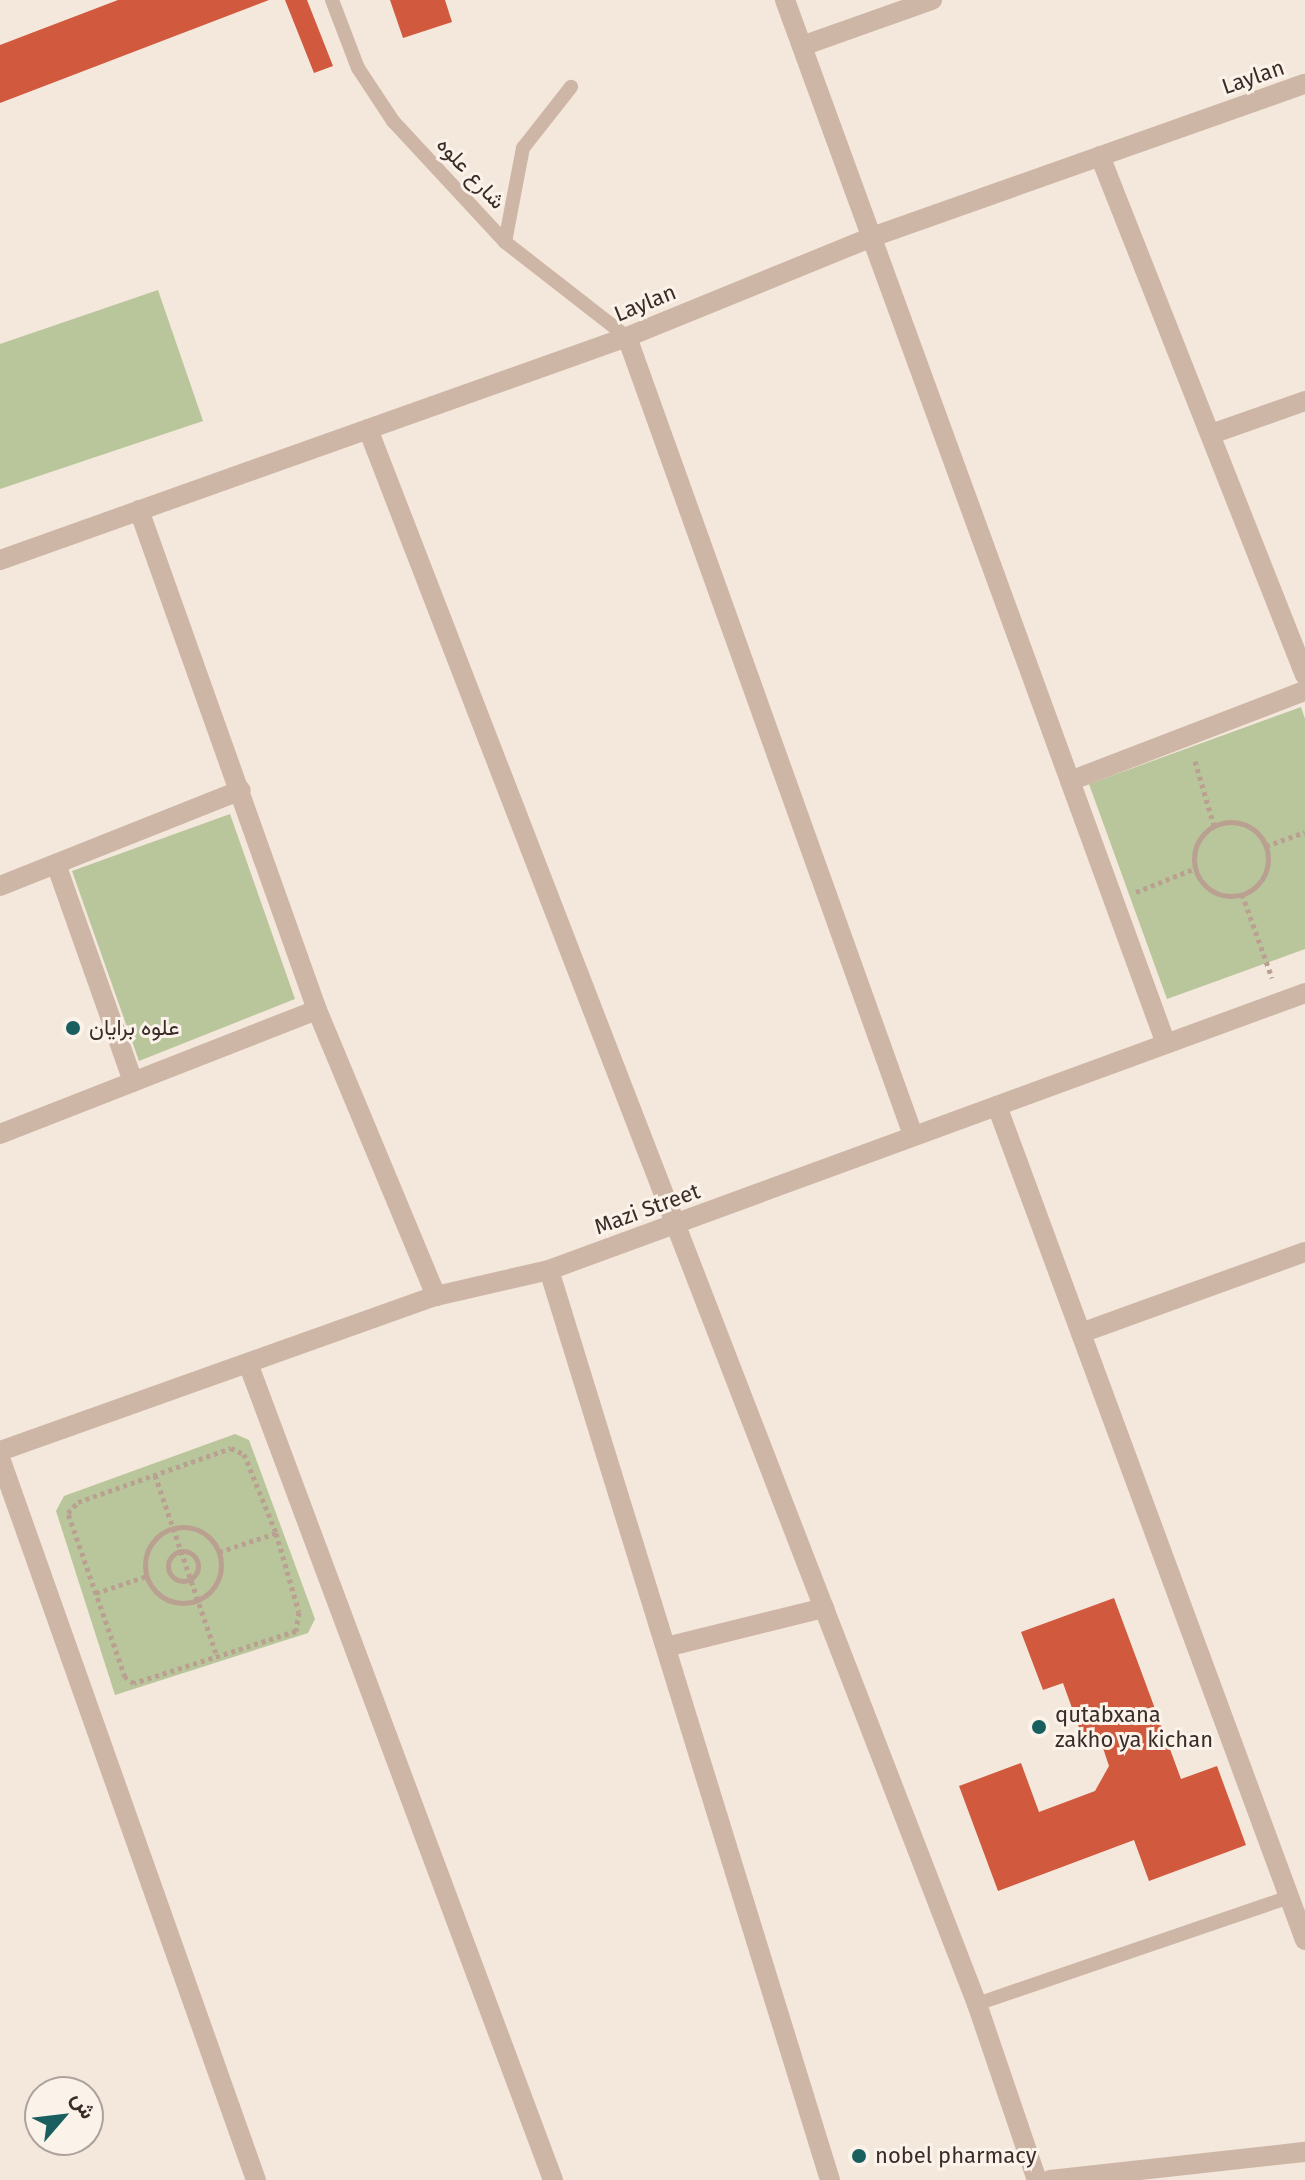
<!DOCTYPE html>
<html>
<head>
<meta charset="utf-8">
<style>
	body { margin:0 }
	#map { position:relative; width:1305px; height:2180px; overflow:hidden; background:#f4e8dc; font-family:"Fira Sans",Vazirmatn,sans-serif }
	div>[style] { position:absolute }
	.green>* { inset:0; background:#b9c59b }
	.building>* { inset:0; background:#d0593e }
	.path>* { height:5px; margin-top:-2.5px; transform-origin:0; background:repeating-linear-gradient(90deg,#baa091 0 4px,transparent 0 8px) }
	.path>.ring { margin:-2.5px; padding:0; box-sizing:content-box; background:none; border:5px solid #baa091; border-radius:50% }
	.lane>* { height:14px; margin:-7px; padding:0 7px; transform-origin:7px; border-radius:7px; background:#ceb6a7 }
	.street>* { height:20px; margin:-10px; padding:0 10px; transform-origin:10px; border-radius:10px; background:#ceb6a7 }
	.dots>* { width:22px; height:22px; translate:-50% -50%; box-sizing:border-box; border:4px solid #fbf2e9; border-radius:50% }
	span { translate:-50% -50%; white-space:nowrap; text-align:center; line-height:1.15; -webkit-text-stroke:6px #fbf2e9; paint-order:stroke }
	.street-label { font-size:22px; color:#3a2c28 }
	.poi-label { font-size:22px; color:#3a2c28 }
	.left { translate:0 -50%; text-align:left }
	.north { position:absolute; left:24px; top:2076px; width:80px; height:80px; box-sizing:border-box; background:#fbf2e9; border:2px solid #aea39c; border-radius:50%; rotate:62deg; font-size:22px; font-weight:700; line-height:32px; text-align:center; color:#3a2c28 }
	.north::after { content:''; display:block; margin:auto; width:28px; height:36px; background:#195f5f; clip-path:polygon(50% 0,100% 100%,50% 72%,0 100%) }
</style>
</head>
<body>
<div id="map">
	<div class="green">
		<i style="clip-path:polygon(158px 290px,203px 421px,0 489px,0 344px)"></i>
		<i style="clip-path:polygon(1301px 707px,1305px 719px,1305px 949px,1167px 999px,1089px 784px)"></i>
		<i style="clip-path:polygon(230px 814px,295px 999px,139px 1061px,72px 871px)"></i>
		<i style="clip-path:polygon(235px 1434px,249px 1440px,315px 1619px,308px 1633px,115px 1695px,56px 1511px,64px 1496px)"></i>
	</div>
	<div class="building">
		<i style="clip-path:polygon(118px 0,269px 0,0 103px,0 45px)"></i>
		<i style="clip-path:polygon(285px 0,307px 0,333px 66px,314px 73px)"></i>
		<i style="clip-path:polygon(390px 0,445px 0,452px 22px,403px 38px)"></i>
		<i style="clip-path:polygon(1114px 1598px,1181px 1779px,1217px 1766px,1246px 1845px,1149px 1881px,1134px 1840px,998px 1891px,959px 1786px,1021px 1763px,1039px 1812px,1095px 1791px,1109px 1766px,1098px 1733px,1081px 1733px,1063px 1683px,1043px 1690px,1021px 1632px)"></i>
	</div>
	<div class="path">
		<i style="left:1195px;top:761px;width:68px;rotate:73.7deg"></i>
		<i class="ring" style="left:1194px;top:822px;width:69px;height:69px"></i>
		<i style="left:1266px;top:846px;width:41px;rotate:-19.7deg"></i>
		<i style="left:1136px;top:892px;width:65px;rotate:-21.8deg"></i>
		<i style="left:1242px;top:894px;width:89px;rotate:70.3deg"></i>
		<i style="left:231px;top:1448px;width:14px;rotate:25deg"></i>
		<i style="left:244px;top:1454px;width:85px;rotate:67.9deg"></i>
		<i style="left:276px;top:1533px;width:82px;rotate:73.8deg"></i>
		<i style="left:299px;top:1612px;width:19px;rotate:99deg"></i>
		<i style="left:296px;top:1631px;width:170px;rotate:162.2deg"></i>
		<i style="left:134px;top:1683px;width:11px;rotate:-146deg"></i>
		<i style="left:125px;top:1677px;width:174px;rotate:-109.2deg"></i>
		<i style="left:68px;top:1513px;width:15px;rotate:-48deg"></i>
		<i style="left:78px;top:1502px;width:162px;rotate:-19.4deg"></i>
		<i style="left:155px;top:1475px;width:188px;rotate:71.1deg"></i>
		<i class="ring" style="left:145px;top:1527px;width:71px;height:71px"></i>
		<i class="ring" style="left:168px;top:1551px;width:25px;height:25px"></i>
		<i style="left:219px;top:1552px;width:60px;rotate:-18.4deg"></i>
		<i style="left:96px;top:1593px;width:54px;rotate:-18.4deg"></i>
	</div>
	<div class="lane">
		<i style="left:332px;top:0;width:73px;rotate:69.1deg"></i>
		<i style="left:358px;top:68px;width:64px;rotate:56.6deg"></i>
		<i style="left:393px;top:121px;width:165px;rotate:47.2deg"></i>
		<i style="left:505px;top:242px;width:155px;rotate:37.9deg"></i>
		<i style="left:505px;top:242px;width:96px;rotate:-79.2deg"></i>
		<i style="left:523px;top:148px;width:78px;rotate:-51.8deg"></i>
		<i style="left:977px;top:2004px;width:330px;rotate:-18.9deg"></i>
	</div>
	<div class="street">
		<i style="left:785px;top:0;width:1111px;rotate:69.95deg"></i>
		<i style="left:802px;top:46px;width:138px;rotate:-19.5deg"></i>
		<i style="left:1100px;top:156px;width:558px;rotate:68.45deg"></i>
		<i style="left:627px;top:337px;width:848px;rotate:70.28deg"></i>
		<i style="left:368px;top:429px;width:1689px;rotate:68.86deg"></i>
		<i style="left:977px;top:2004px;width:186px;rotate:71.2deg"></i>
		<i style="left:1214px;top:433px;width:96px;rotate:-19.4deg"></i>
		<i style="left:139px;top:510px;width:531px;rotate:70.4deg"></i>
		<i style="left:317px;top:1010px;width:310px;rotate:67.4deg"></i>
		<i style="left:0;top:560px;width:665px;rotate:-19.58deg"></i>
		<i style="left:627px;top:337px;width:265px;rotate:-22.2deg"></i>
		<i style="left:872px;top:237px;width:459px;rotate:-19.5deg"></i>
		<i style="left:1070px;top:781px;width:252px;rotate:-21deg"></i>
		<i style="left:56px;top:864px;width:231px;rotate:70.5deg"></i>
		<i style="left:0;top:886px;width:259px;rotate:-21.7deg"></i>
		<i style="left:997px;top:1106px;width:889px;rotate:69.73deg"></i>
		<i style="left:0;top:1134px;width:340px;rotate:-21.4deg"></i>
		<i style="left:549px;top:1270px;width:952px;rotate:72.84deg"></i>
		<i style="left:1081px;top:1333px;width:238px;rotate:-19.9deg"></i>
		<i style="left:249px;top:1366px;width:869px;rotate:69.52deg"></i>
		<i style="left:0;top:1451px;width:463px;rotate:-19.6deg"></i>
		<i style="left:436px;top:1296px;width:116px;rotate:-13deg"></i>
		<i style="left:549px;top:1270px;width:805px;rotate:-20.12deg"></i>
		<i style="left:0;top:1458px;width:766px;rotate:70.48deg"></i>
		<i style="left:666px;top:1647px;width:163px;rotate:-13.9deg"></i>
		<i style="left:1050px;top:2180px;width:257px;rotate:-6.3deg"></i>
	</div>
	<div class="dots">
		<i style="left:73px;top:1028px;background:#195f5f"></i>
		<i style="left:1039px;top:1727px;background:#195f5f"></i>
		<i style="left:859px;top:2156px;background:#195f5f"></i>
	</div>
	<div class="street-label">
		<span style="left:1253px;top:77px;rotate:-19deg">Laylan</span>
		<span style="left:471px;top:173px;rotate:47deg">شارع علوه</span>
		<span style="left:645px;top:303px;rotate:-22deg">Laylan</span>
		<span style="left:647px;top:1209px;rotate:-20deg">Mazi Street</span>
	</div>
	<div class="poi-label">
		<span class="left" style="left:89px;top:1028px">علوه برايان</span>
		<span class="left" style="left:1055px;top:1727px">qutabxana<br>zakho ya kichan</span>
		<span class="left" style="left:875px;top:2156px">nobel pharmacy</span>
	</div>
	<div class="north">ش</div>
</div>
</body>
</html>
